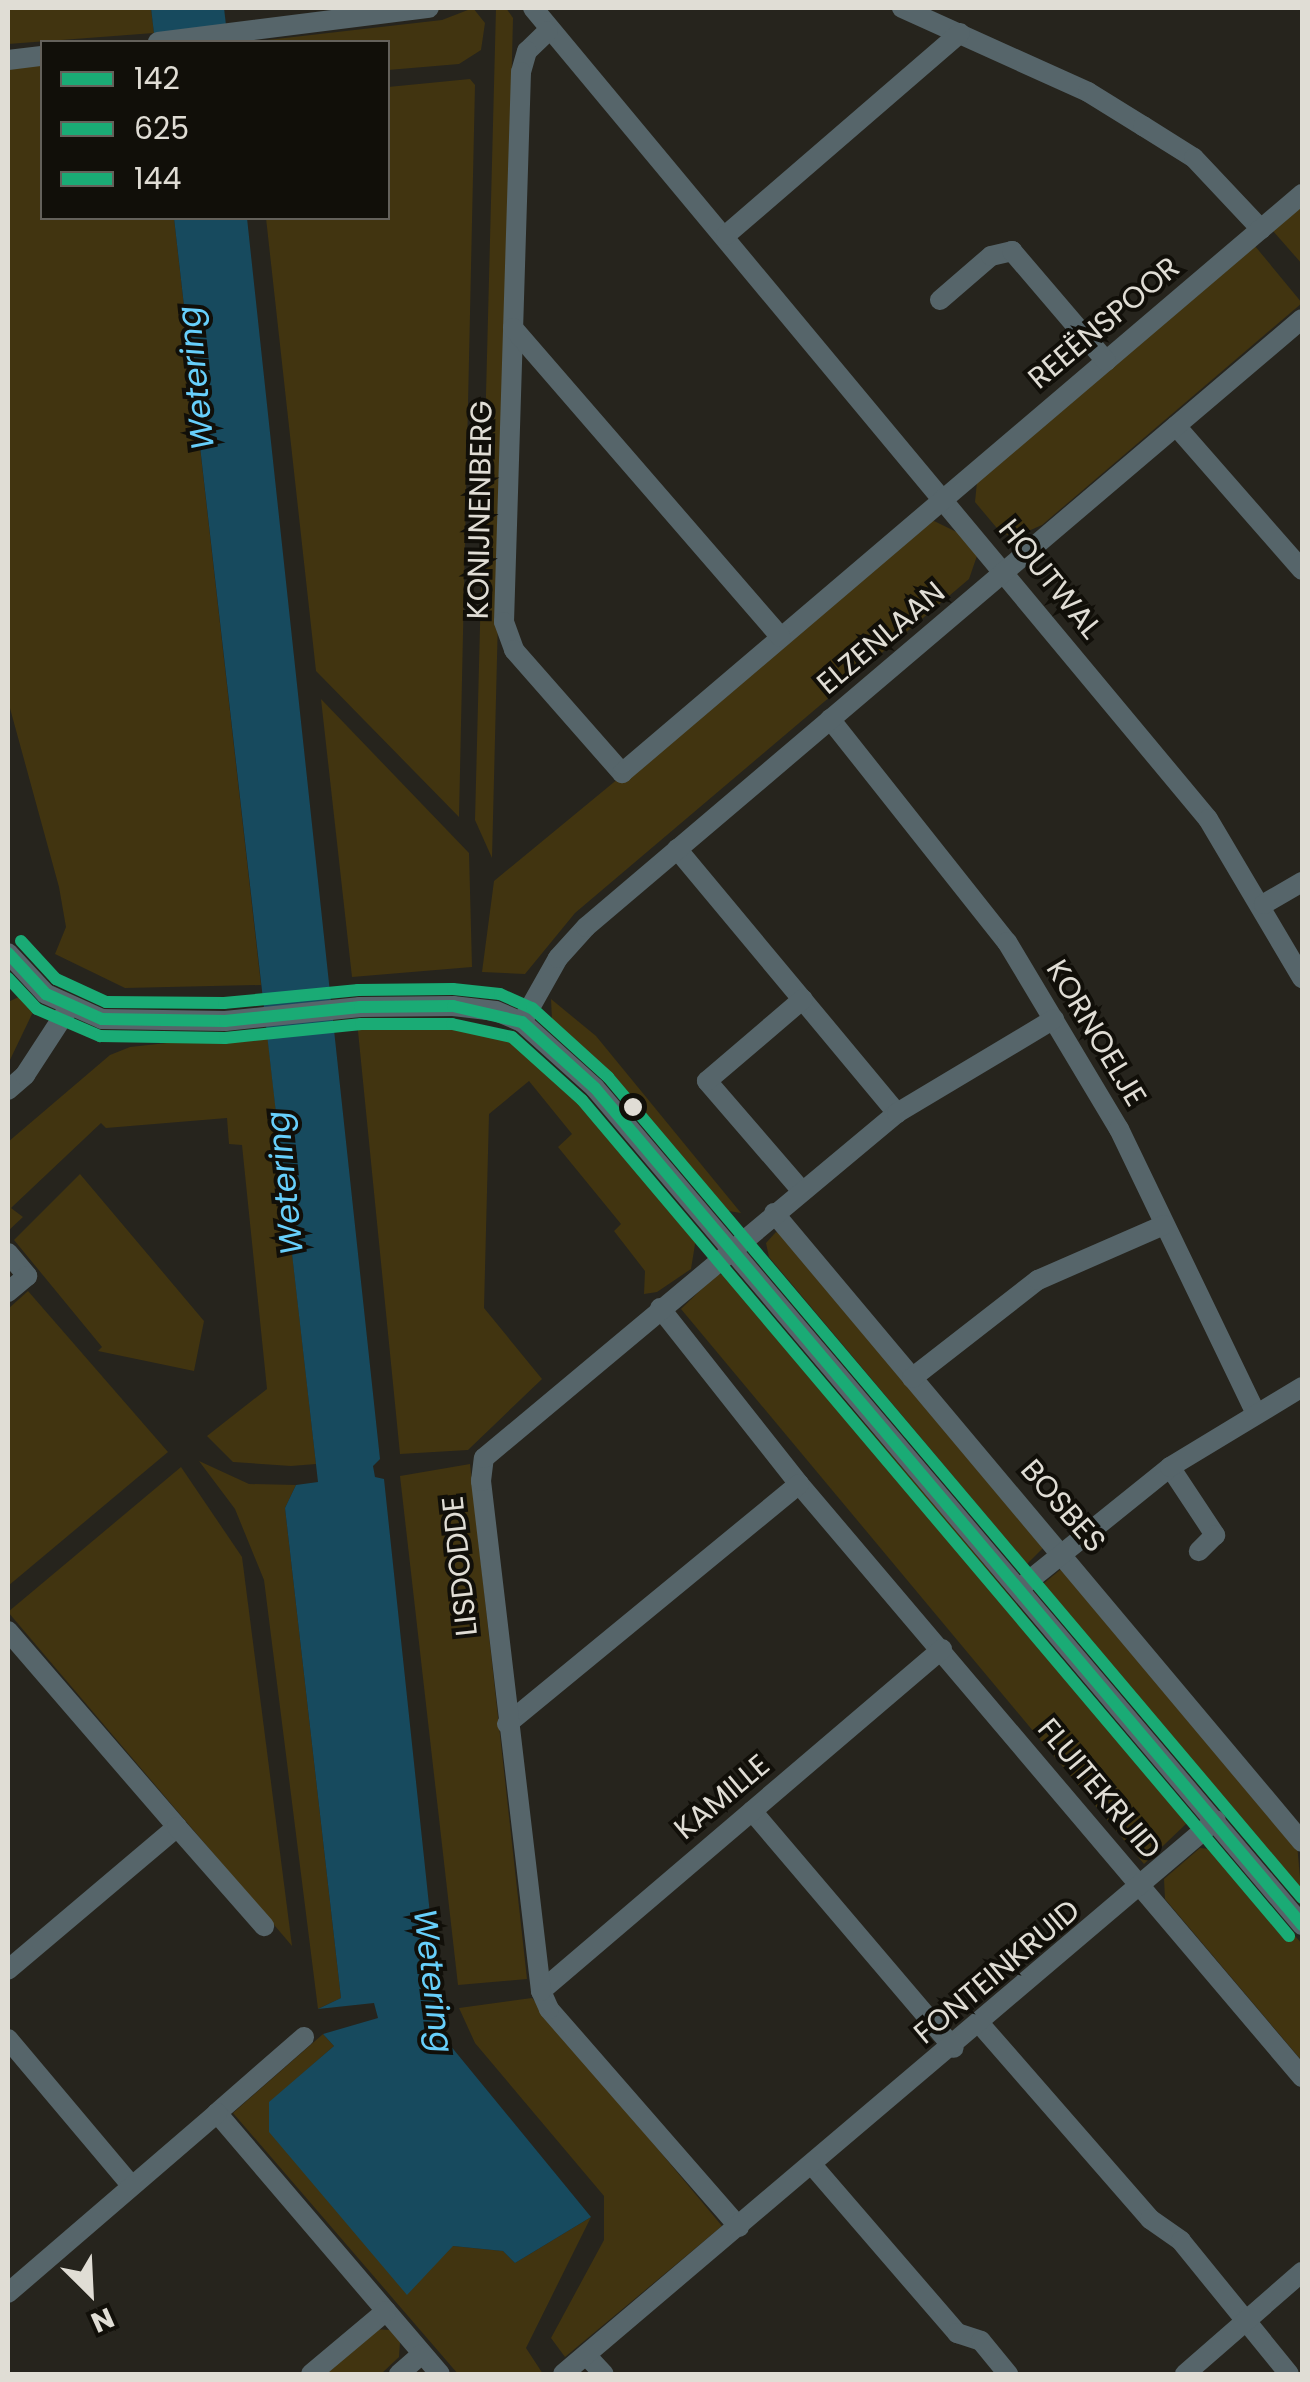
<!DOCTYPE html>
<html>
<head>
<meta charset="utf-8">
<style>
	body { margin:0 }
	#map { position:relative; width:1310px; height:2382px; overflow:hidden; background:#26241d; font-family:Poppins,sans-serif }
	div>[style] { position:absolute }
	.green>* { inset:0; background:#413410 }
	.water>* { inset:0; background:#174a5e }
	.minor>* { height:20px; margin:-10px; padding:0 10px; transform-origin:10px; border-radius:10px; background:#56656a }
	.bus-1>* { height:12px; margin:-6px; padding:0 6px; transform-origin:6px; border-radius:6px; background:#1aab75 }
	.bus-2>* { height:12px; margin:-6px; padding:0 6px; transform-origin:6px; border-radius:6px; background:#1aab75 }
	.bus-3>* { height:12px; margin:-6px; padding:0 6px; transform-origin:6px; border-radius:6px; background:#1aab75 }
	.dots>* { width:28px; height:28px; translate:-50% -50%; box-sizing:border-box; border:5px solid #110f09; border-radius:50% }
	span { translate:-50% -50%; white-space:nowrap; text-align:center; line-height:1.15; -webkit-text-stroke:8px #110f09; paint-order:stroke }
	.street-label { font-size:30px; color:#e0ddd5 }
	.water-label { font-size:32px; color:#67cffb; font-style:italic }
	.frame { position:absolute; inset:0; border:10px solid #e0ddd5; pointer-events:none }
	.legend { position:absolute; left:40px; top:40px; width:350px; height:180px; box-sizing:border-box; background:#110f09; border:2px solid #64615b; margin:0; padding:12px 18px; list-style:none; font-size:30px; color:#e0ddd5 }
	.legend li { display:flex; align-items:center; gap:20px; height:50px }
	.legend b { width:50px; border:2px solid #64615b }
	.north { position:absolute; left:40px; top:2242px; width:100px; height:100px; -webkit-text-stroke:8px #110f09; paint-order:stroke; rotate:156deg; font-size:28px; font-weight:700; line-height:40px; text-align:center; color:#e0ddd5 }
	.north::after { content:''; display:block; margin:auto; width:35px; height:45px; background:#e0ddd5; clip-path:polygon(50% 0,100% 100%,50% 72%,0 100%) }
</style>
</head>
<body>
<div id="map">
	<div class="green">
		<i style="clip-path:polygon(8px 8px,151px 8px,154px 33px,8px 44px)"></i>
		<i style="clip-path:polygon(473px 8px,485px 23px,481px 50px,459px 64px,388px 70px,388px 42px,249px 42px,442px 20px)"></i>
		<i style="clip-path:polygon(496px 8px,506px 8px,513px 18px,492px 858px,475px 820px)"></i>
		<i style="clip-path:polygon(42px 64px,42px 218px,174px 218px,261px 985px,125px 988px,55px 954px,66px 927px,59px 887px,8px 701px,8px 68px)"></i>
		<i style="clip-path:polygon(470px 79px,475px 85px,459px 817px,316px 671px,266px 218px,388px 218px,388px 87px)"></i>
		<i style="clip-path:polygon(1302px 206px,1302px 264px,1273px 231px)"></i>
		<i style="clip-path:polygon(1255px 246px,1302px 303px,1042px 525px,1015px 537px,1001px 533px,975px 502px,977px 482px)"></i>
		<i style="clip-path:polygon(932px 520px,969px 538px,978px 553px,969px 579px,575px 913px,525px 974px,482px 972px,494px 881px)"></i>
		<i style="clip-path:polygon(321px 699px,469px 853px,472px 967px,352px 977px)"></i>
		<i style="clip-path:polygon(25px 994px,33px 1012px,8px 1064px,8px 1002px)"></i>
		<i style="clip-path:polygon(551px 999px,596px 1036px,741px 1213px,716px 1209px,552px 1020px)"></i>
		<i style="clip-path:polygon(387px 1018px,471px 1024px,511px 1037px,555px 1068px,696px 1238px,691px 1269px,657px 1292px,644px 1294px,645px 1271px,614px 1231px,621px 1224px,558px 1147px,572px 1134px,529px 1081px,489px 1114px,484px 1308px,542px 1379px,468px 1450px,400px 1454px,357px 1021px)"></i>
		<i style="clip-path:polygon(267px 1032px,316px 1464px,291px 1466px,233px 1462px,207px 1436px,267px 1389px,242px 1145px,229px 1144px,227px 1118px,106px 1128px,101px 1123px,11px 1208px,23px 1217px,8px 1231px,8px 1142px,110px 1055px,130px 1047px)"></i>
		<i style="clip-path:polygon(80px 1174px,204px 1321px,194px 1371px,98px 1351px,102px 1347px,14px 1240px)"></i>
		<i style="clip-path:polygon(776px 1232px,787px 1237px,1047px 1544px,1027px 1564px,769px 1257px,766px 1243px)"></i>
		<i style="clip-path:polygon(717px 1274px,736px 1276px,941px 1512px,1185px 1809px,1186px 1824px,1144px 1864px,681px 1309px)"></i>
		<i style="clip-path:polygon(28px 1291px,168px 1452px,8px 1586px,8px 1309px)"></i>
		<i style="clip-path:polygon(199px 1461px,249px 1484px,296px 1485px,285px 1508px,341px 1998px,318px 2009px,264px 1580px,235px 1509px)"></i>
		<i style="clip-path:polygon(470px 1464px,527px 1979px,458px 1985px,400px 1476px)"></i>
		<i style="clip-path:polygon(181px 1467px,242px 1557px,292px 1946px,8px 1612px)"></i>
		<i style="clip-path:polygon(1066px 1565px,1296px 1832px,1302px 1901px,1043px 1584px)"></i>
		<i style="clip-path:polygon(1200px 1848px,1221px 1850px,1302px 1944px,1302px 2061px,1165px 1899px,1164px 1879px)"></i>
		<i style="clip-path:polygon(532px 1998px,722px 2226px,565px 2357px,551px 2338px,604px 2240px,604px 2196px,475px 2043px,459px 2008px)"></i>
		<i style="clip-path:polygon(323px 2034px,334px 2046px,270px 2102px,453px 2246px,503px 2251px,515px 2263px,591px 2217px,526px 2348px,543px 2374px,458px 2374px,233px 2113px)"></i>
		<i style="clip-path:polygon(374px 2329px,390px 2330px,400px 2342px,399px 2357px,381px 2374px,320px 2374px)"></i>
	</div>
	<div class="water">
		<i style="clip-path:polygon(151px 8px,224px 8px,228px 42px,155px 42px)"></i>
		<i style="clip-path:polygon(174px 218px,247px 218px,380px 1459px,373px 1466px,375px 1477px,384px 1479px,438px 1990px,432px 2010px,441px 2015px,445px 2039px,591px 2217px,515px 2263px,503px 2251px,453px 2246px,407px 2295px,269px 2132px,269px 2102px,334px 2046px,323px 2034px,378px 2018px,374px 2003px,318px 2009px,341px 1998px,285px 1508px,296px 1485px,318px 1482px)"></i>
	</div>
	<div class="minor">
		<i style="left:533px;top:8px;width:1055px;rotate:50.23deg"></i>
		<i style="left:1208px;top:819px;width:185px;rotate:59.4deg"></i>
		<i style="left:902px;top:8px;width:204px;rotate:24.3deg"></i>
		<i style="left:1088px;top:92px;width:65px;rotate:31.7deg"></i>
		<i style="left:1143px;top:126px;width:60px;rotate:32.1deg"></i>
		<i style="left:1194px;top:158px;width:98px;rotate:46.7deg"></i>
		<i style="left:548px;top:31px;width:29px;rotate:136deg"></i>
		<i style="left:527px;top:51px;width:22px;rotate:106deg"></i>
		<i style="left:521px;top:72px;width:550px;rotate:91.77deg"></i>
		<i style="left:504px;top:622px;width:30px;rotate:70deg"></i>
		<i style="left:514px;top:650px;width:164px;rotate:48.7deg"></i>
		<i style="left:622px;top:773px;width:893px;rotate:-40.41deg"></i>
		<i style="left:158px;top:42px;width:273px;rotate:-7.2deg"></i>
		<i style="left:8px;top:60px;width:34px;rotate:-7deg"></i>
		<i style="left:726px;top:235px;width:309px;rotate:-40.8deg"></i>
		<i style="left:940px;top:300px;width:67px;rotate:-40.8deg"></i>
		<i style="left:991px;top:256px;width:22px;rotate:-13deg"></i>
		<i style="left:1012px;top:251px;width:145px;rotate:49.5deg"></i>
		<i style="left:513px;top:328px;width:409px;rotate:49.1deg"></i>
		<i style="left:1176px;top:426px;width:191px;rotate:48.8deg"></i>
		<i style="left:830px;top:719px;width:285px;rotate:51.6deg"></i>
		<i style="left:1007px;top:942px;width:218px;rotate:59.1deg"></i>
		<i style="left:1119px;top:1129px;width:314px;rotate:64.3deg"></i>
		<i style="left:677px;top:849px;width:344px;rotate:50.2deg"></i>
		<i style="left:1264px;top:904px;width:44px;rotate:-30.1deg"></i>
		<i style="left:8px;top:953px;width:56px;rotate:47.2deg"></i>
		<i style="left:46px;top:994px;width:61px;rotate:24.1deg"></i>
		<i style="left:102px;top:1019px;width:123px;rotate:0.9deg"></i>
		<i style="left:225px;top:1021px;width:136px;rotate:-5.9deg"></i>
		<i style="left:360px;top:1007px;width:93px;rotate:-0.6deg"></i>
		<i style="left:453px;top:1006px;width:43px;rotate:6.6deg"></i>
		<i style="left:496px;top:1011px;width:28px;rotate:23deg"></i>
		<i style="left:522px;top:1022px;width:98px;rotate:42.1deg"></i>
		<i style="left:595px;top:1088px;width:1096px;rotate:49.81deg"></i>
		<i style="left:522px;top:1022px;width:73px;rotate:-60.6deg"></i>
		<i style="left:558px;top:958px;width:42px;rotate:-47.9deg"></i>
		<i style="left:586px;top:927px;width:939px;rotate:-40.34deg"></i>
		<i style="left:8px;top:1090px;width:23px;rotate:-41deg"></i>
		<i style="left:25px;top:1075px;width:82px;rotate:-56.9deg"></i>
		<i style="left:801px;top:1190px;width:144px;rotate:-130.8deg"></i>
		<i style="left:707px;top:1081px;width:126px;rotate:-40.5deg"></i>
		<i style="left:774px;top:1213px;width:821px;rotate:49.99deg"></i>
		<i style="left:8px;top:1253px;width:30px;rotate:50deg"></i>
		<i style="left:27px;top:1276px;width:25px;rotate:140deg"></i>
		<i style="left:660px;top:1308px;width:224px;rotate:51.7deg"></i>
		<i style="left:799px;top:1484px;width:778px;rotate:49.69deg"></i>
		<i style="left:912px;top:1378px;width:160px;rotate:-37.9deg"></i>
		<i style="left:1038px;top:1280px;width:137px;rotate:-23.6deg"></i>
		<i style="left:1170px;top:1467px;width:82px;rotate:56.5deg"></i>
		<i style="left:1215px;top:1535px;width:23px;rotate:135deg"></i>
		<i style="left:1021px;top:1587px;width:191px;rotate:-38.8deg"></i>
		<i style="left:1170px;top:1467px;width:154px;rotate:-31.2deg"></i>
		<i style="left:8px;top:1631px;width:259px;rotate:49.2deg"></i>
		<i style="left:177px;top:1827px;width:221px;rotate:139.8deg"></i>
		<i style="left:507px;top:1724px;width:378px;rotate:-39.4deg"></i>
		<i style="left:752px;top:1811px;width:311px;rotate:49.6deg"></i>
		<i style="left:177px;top:1827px;width:132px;rotate:48.7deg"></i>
		<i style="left:541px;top:1991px;width:527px;rotate:-40.46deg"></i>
		<i style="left:980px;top:2024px;width:259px;rotate:48.9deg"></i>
		<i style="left:1150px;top:2219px;width:38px;rotate:35deg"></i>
		<i style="left:1181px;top:2241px;width:171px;rotate:50.9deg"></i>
		<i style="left:304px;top:2037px;width:116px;rotate:138.9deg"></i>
		<i style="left:217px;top:2113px;width:343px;rotate:49.5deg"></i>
		<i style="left:8px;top:2039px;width:192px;rotate:49.9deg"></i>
		<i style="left:813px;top:2166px;width:221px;rotate:49.2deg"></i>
		<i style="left:957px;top:2333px;width:25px;rotate:18deg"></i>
		<i style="left:981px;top:2341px;width:43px;rotate:50.7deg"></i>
		<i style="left:739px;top:2227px;width:289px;rotate:-131.1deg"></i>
		<i style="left:549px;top:2009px;width:20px;rotate:-114deg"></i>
		<i style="left:541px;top:1991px;width:514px;rotate:-96.71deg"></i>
		<i style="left:481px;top:1481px;width:23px;rotate:-83deg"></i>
		<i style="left:484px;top:1458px;width:538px;rotate:-39.87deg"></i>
		<i style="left:897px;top:1113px;width:183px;rotate:-30.9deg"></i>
		<i style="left:8px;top:2293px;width:276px;rotate:-40.7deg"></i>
		<i style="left:586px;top:2355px;width:26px;rotate:47deg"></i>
		<i style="left:311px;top:2374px;width:98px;rotate:-40deg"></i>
		<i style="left:399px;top:2374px;width:30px;rotate:-41deg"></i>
		<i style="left:563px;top:2374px;width:856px;rotate:-40.31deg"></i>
		<i style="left:1185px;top:2374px;width:155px;rotate:-41.1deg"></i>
	</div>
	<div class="bus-1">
		<i style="left:8px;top:953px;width:56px;rotate:47.2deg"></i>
		<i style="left:46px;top:994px;width:61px;rotate:24.1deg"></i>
		<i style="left:102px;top:1019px;width:123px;rotate:0.9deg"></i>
		<i style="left:225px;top:1021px;width:136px;rotate:-5.9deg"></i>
		<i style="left:360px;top:1007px;width:93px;rotate:-0.6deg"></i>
		<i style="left:453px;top:1006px;width:71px;rotate:13.1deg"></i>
		<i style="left:522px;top:1022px;width:98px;rotate:42.1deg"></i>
		<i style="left:595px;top:1088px;width:1096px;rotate:49.81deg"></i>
	</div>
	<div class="bus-2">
		<i style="left:8px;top:978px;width:42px;rotate:46.9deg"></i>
		<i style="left:37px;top:1009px;width:69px;rotate:23.2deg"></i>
		<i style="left:100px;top:1036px;width:125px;rotate:0.9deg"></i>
		<i style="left:225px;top:1038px;width:137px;rotate:-5.9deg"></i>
		<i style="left:361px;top:1024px;width:91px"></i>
		<i style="left:452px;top:1024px;width:61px;rotate:12.2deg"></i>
		<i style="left:512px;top:1037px;width:94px;rotate:42deg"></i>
		<i style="left:582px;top:1100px;width:1095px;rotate:49.78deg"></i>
	</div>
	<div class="bus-3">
		<i style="left:21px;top:941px;width:52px;rotate:47.4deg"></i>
		<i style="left:56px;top:979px;width:55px;rotate:24.7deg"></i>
		<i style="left:106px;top:1002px;width:118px;rotate:0.5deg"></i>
		<i style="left:224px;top:1003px;width:135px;rotate:-5.5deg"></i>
		<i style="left:358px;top:990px;width:95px;rotate:-0.6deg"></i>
		<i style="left:453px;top:989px;width:47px;rotate:6.1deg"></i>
		<i style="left:500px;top:994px;width:35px;rotate:24deg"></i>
		<i style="left:532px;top:1008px;width:103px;rotate:42.2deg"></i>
		<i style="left:608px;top:1077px;width:1075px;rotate:49.79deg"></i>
	</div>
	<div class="dots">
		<i style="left:633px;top:1107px;background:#e0ddd5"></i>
	</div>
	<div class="street-label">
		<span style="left:1104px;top:323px;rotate:-40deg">REEËNSPOOR</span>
		<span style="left:480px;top:510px;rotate:-89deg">KONIJNENBERG</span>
		<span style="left:1050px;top:579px;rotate:51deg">HOUTWAL</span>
		<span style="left:881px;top:638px;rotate:-40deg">ELZENLAAN</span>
		<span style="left:1096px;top:1033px;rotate:59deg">KORNOELJE</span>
		<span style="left:1063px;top:1506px;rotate:49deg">BOSBES</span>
		<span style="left:460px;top:1566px;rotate:-96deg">LISDODDE</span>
		<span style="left:1099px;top:1789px;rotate:50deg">FLUITEKRUID</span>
		<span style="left:722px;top:1797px;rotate:-40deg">KAMILLE</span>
		<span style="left:997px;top:1972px;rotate:-40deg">FONTEINKRUID</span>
	</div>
	<div class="water-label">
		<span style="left:196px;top:378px;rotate:-96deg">Wetering</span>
		<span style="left:285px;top:1183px;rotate:-96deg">Wetering</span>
		<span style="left:433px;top:1981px;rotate:83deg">Wetering</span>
	</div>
	<div class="frame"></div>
	<ul class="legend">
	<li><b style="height:12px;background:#1aab75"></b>142</li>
	<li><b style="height:12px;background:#1aab75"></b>625</li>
	<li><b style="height:12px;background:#1aab75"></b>144</li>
	</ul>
	<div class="north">N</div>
</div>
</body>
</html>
